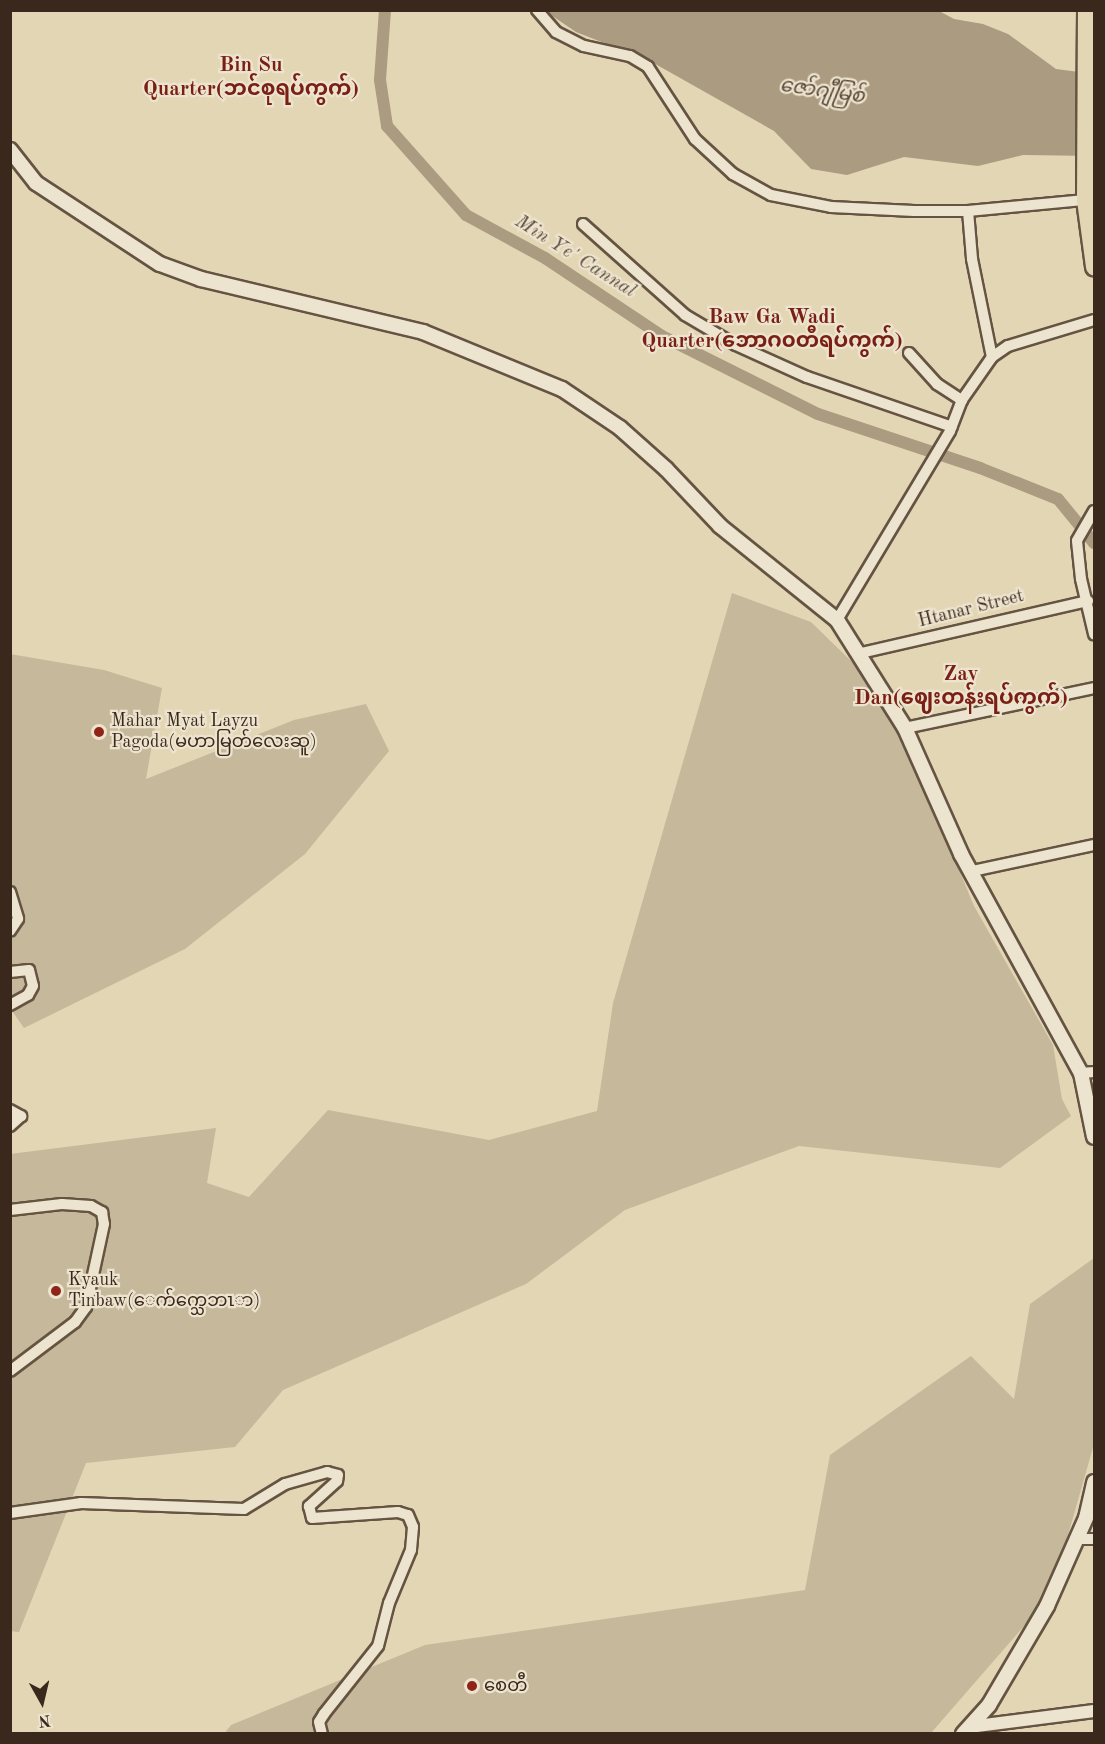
<!DOCTYPE html>
<html>
<head>
<meta charset="utf-8">
<style>
	body { margin:0 }
	#map { position:relative; width:1105px; height:1744px; overflow:hidden; background:#e3d6b5; font-family:"Old Standard TT","Noto Sans Myanmar",serif }
	div>[style] { position:absolute }
	.green>* { inset:0; background:#c6b89b }
	.water>* { inset:0; background:#aa9b81 }
	.canal>* { height:12px; margin:-6px; padding:0 6px; transform-origin:6px; border-radius:6px; background:#aa9b81 }
	.roads { filter:drop-shadow(2px 0 #655442) drop-shadow(-2px 0 #655442) drop-shadow(0 2px #655442) drop-shadow(0 -2px #655442) }
	.minor>* { height:10px; margin:-5px; padding:0 5px; transform-origin:5px; border-radius:5px; background:#ede4cf }
	.tertiary>* { height:12px; margin:-6px; padding:0 6px; transform-origin:6px; border-radius:6px; background:#ede4cf }
	.secondary>* { height:14px; margin:-7px; padding:0 7px; transform-origin:7px; border-radius:7px; background:#ede4cf }
	.trunk>* { height:16px; margin:-8px; padding:0 8px; transform-origin:8px; border-radius:8px; background:#e3d6b5 }
	.dots>* { width:16px; height:16px; translate:-50% -50%; box-sizing:border-box; border:3px solid #ede4cf; border-radius:50% }
	span { translate:-50% -50%; white-space:nowrap; text-align:center; line-height:1.15; -webkit-text-stroke:4.5px #ede4cf; paint-order:stroke }
	.street-label { font-size:18px; color:#3b281c }
	.poi-label { font-size:18px; color:#3b281c }
	.left { translate:0 -50%; text-align:left }
	.water-label { font-size:20px; color:#5c4a3a; font-style:italic }
	.quarter-label { font-size:21px; color:#7a1f14; font-weight:700 }
	.frame { position:absolute; inset:0; border:12px solid #3b281c; pointer-events:none }
	.north { position:absolute; left:12px; top:1672px; width:60px; height:60px; -webkit-text-stroke:4px #ede4cf; paint-order:stroke; rotate:172deg; font-size:16px; font-weight:700; line-height:24px; text-align:center; color:#3b281c }
	.north::after { content:''; display:block; margin:auto; width:21px; height:27px; background:#3b281c; clip-path:polygon(50% 0,100% 100%,50% 72%,0 100%) }
</style>
</head>
<body>
<div id="map">
	<div class="green">
		<i style="clip-path:polygon(732px 593px,811px 622px,886px 695px,974px 906px,1053px 1045px,1062px 1099px,1071px 1116px,1000px 1168px,799px 1146px,625px 1210px,526px 1284px,283px 1390px,235px 1447px,86px 1463px,19px 1632px,10px 1631px,10px 1154px,216px 1128px,207px 1183px,249px 1197px,328px 1110px,489px 1140px,597px 1111px,613px 1003px)"></i>
		<i style="clip-path:polygon(10px 654px,104px 670px,162px 688px,146px 779px,294px 720px,366px 704px,389px 751px,305px 854px,185px 949px,24px 1028px,10px 1008px)"></i>
		<i style="clip-path:polygon(1094px 1258px,1094px 1444px,1051px 1595px,931px 1733px,224px 1734px,231px 1725px,425px 1645px,805px 1590px,830px 1455px,971px 1356px,1014px 1399px,1030px 1304px)"></i>
	</div>
	<div class="water">
		<i style="clip-path:polygon(807px 10px,939px 11px,954px 19px,983px 24px,1008px 34px,1056px 69px,1094px 74px,1094px 156px,1023px 155px,978px 166px,904px 157px,847px 175px,811px 169px,774px 131px,650px 61px,576px 32px,545px 11px)"></i>
	</div>
	<div class="canal">
		<i style="left:385px;top:10px;width:70px;rotate:94.1deg"></i>
		<i style="left:380px;top:80px;width:47px;rotate:81.3deg"></i>
		<i style="left:387px;top:126px;width:119px;rotate:48.4deg"></i>
		<i style="left:466px;top:215px;width:90px;rotate:28.6deg"></i>
		<i style="left:545px;top:258px;width:141px;rotate:33.7deg"></i>
		<i style="left:662px;top:336px;width:174px;rotate:26.6deg"></i>
		<i style="left:818px;top:414px;width:171px;rotate:18.4deg"></i>
		<i style="left:980px;top:468px;width:84px;rotate:21.7deg"></i>
		<i style="left:1058px;top:499px;width:57px;rotate:50.7deg"></i>
	</div>
	<div class="roads">
		<div class="minor">
			<i style="left:537px;top:10px;width:29px;rotate:49deg"></i>
			<i style="left:556px;top:32px;width:31px;rotate:27deg"></i>
			<i style="left:584px;top:46px;width:47px;rotate:12.3deg"></i>
			<i style="left:630px;top:56px;width:21px;rotate:31deg"></i>
			<i style="left:648px;top:67px;width:86px;rotate:56.9deg"></i>
			<i style="left:695px;top:139px;width:52px;rotate:42.6deg"></i>
			<i style="left:733px;top:174px;width:43px;rotate:28.9deg"></i>
			<i style="left:771px;top:195px;width:61px;rotate:11.3deg"></i>
			<i style="left:831px;top:207px;width:83px;rotate:2.8deg"></i>
			<i style="left:914px;top:211px;width:54px"></i>
			<i style="left:968px;top:211px;width:118px;rotate:-5.4deg"></i>
			<i style="left:968px;top:211px;width:48px;rotate:85.2deg"></i>
			<i style="left:972px;top:259px;width:100px;rotate:78.5deg"></i>
			<i style="left:583px;top:224px;width:137px;rotate:41.7deg"></i>
			<i style="left:685px;top:315px;width:59px;rotate:30.5deg"></i>
			<i style="left:736px;top:345px;width:78px;rotate:24.3deg"></i>
			<i style="left:807px;top:377px;width:153px;rotate:19deg"></i>
			<i style="left:909px;top:353px;width:42px;rotate:47.9deg"></i>
			<i style="left:937px;top:384px;width:30px;rotate:33deg"></i>
			<i style="left:1094px;top:511px;width:34px;rotate:120deg"></i>
			<i style="left:1077px;top:541px;width:38px;rotate:84deg"></i>
			<i style="left:1081px;top:579px;width:57px;rotate:76.7deg"></i>
			<i style="left:837px;top:620px;width:220px;rotate:-59.1deg"></i>
			<i style="left:950px;top:431px;width:33px;rotate:-69deg"></i>
			<i style="left:962px;top:400px;width:52px;rotate:-55.1deg"></i>
			<i style="left:992px;top:357px;width:19px;rotate:-35deg"></i>
			<i style="left:1008px;top:346px;width:90px;rotate:-16.8deg"></i>
			<i style="left:861px;top:653px;width:233px;rotate:-12.9deg"></i>
			<i style="left:905px;top:728px;width:193px;rotate:-11.9deg"></i>
			<i style="left:972px;top:871px;width:125px;rotate:-12deg"></i>
			<i style="left:10px;top:892px;width:28px;rotate:73deg"></i>
			<i style="left:18px;top:919px;width:14px;rotate:124deg"></i>
			<i style="left:10px;top:972px;width:19px;rotate:-6deg"></i>
			<i style="left:29px;top:970px;width:16px;rotate:76deg"></i>
			<i style="left:33px;top:986px;width:10px;rotate:119deg"></i>
			<i style="left:28px;top:995px;width:21px;rotate:151deg"></i>
			<i style="left:1081px;top:1073px;width:13px;rotate:-4deg"></i>
			<i style="left:10px;top:1110px;width:13px;rotate:29deg"></i>
			<i style="left:21px;top:1116px;width:15px;rotate:138deg"></i>
			<i style="left:10px;top:1210px;width:52px;rotate:-6.6deg"></i>
			<i style="left:62px;top:1204px;width:29px;rotate:4deg"></i>
			<i style="left:91px;top:1206px;width:13px;rotate:29deg"></i>
			<i style="left:102px;top:1212px;width:12px;rotate:81deg"></i>
			<i style="left:104px;top:1224px;width:85px;rotate:102.2deg"></i>
			<i style="left:86px;top:1307px;width:19px;rotate:126deg"></i>
			<i style="left:75px;top:1322px;width:81px;rotate:143deg"></i>
			<i style="left:10px;top:1513px;width:72px;rotate:-8deg"></i>
			<i style="left:81px;top:1503px;width:163px;rotate:2.1deg"></i>
			<i style="left:244px;top:1509px;width:48px;rotate:-31.4deg"></i>
			<i style="left:285px;top:1484px;width:44px;rotate:-15.9deg"></i>
			<i style="left:327px;top:1472px;width:11px;rotate:15deg"></i>
			<i style="left:338px;top:1475px;width:6px;rotate:99deg"></i>
			<i style="left:337px;top:1481px;width:38px;rotate:138deg"></i>
			<i style="left:309px;top:1506px;width:12px;rotate:76deg"></i>
			<i style="left:312px;top:1518px;width:86px;rotate:-4deg"></i>
			<i style="left:398px;top:1512px;width:10px;rotate:17deg"></i>
			<i style="left:408px;top:1515px;width:13px;rotate:67deg"></i>
			<i style="left:413px;top:1527px;width:23px;rotate:95deg"></i>
			<i style="left:411px;top:1550px;width:57px;rotate:112.5deg"></i>
			<i style="left:389px;top:1603px;width:44px;rotate:104.3deg"></i>
			<i style="left:378px;top:1646px;width:87px;rotate:128.5deg"></i>
			<i style="left:324px;top:1714px;width:9px;rotate:122deg"></i>
			<i style="left:319px;top:1722px;width:12px;rotate:76deg"></i>
			<i style="left:1077px;top:1539px;width:17px"></i>
		</div>
		<div class="tertiary">
			<i style="left:969px;top:1727px;width:126px;rotate:-7.3deg"></i>
		</div>
		<div class="secondary">
			<i style="left:10px;top:150px;width:42px;rotate:51.8deg"></i>
			<i style="left:36px;top:183px;width:148px;rotate:33.2deg"></i>
			<i style="left:160px;top:264px;width:44px;rotate:20.1deg"></i>
			<i style="left:201px;top:279px;width:228px;rotate:13.4deg"></i>
			<i style="left:423px;top:332px;width:150px;rotate:22.3deg"></i>
			<i style="left:562px;top:389px;width:70px;rotate:33.9deg"></i>
			<i style="left:620px;top:428px;width:62px;rotate:41.7deg"></i>
			<i style="left:666px;top:469px;width:79px;rotate:46.5deg"></i>
			<i style="left:720px;top:526px;width:150px;rotate:38.8deg"></i>
			<i style="left:837px;top:620px;width:128px;rotate:57.8deg"></i>
			<i style="left:905px;top:728px;width:138px;rotate:66deg"></i>
			<i style="left:961px;top:854px;width:250px;rotate:61.3deg"></i>
			<i style="left:1081px;top:1073px;width:65px;rotate:78.5deg"></i>
			<i style="left:963px;top:1734px;width:39px;rotate:-48deg"></i>
			<i style="left:989px;top:1705px;width:115px;rotate:-59.6deg"></i>
			<i style="left:1047px;top:1606px;width:96px;rotate:-66.1deg"></i>
			<i style="left:1086px;top:1518px;width:37px;rotate:-77deg"></i>
		</div>
		<div class="trunk">
			<i style="left:1086px;top:10px;width:190px;rotate:90.3deg"></i>
			<i style="left:1085px;top:200px;width:68px;rotate:82.3deg"></i>
		</div>
	</div>
	<div class="dots">
		<i style="left:99px;top:732px;background:#8f2418"></i>
		<i style="left:56px;top:1291px;background:#8f2418"></i>
		<i style="left:472px;top:1686px;background:#8f2418"></i>
	</div>
	<div class="street-label">
		<span style="left:971px;top:609px;rotate:-14deg">Htanar Street</span>
	</div>
	<div class="poi-label">
		<span class="left" style="left:111px;top:732px">Mahar Myat Layzu<br>Pagoda(မဟာမြတ်လေးဆူ)</span>
		<span class="left" style="left:68px;top:1291px">Kyauk<br>Tinbaw(ေက်က္သေဘၤာ)</span>
		<span class="left" style="left:484px;top:1686px">စေတီ</span>
	</div>
	<div class="water-label">
		<span style="left:822px;top:92px;rotate:8deg">ဇော်ဂျီမြစ်</span>
		<span style="left:575px;top:257px;rotate:32deg">Min Ye' Cannal</span>
	</div>
	<div class="quarter-label">
		<span style="left:251px;top:78px">Bin Su<br>Quarter(ဘင်စုရပ်ကွက်)</span>
		<span style="left:772px;top:330px">Baw Ga Wadi<br>Quarter(ဘောဂ၀တီရပ်ကွက်)</span>
		<span style="left:961px;top:687px">Zay<br>Dan(ဈေးတန်းရပ်ကွက်)</span>
	</div>
	<div class="frame"></div>
	<div class="north">N</div>
</div>
</body>
</html>
